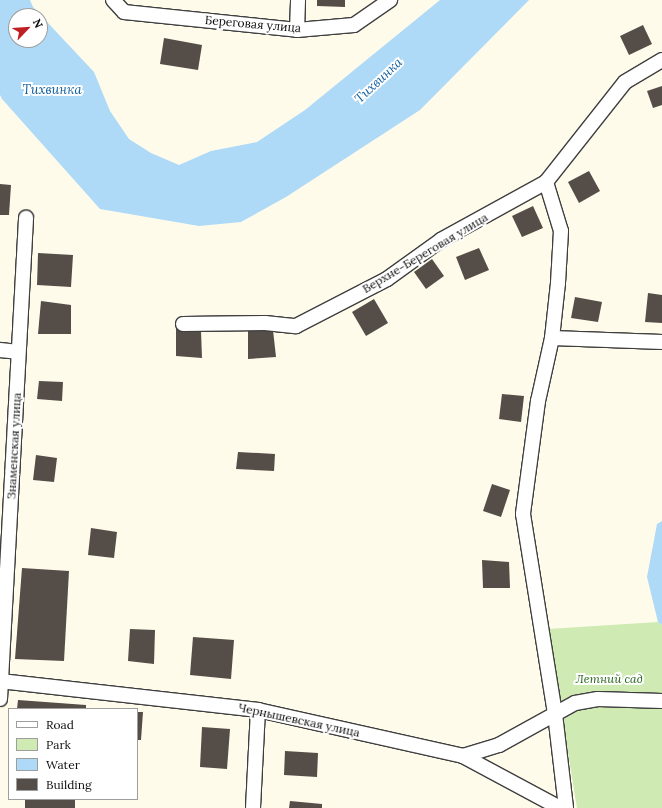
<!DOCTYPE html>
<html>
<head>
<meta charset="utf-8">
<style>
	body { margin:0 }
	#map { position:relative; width:662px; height:808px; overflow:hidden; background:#fffbea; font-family:Lora,serif }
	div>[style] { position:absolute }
	.green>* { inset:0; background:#cfeab3 }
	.water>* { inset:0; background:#aedaf8 }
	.building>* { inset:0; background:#554d48 }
	.roads { filter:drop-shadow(1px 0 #3f3f3f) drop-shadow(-1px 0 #3f3f3f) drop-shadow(0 1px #3f3f3f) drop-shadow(0 -1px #3f3f3f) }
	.street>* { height:14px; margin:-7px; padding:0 7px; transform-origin:7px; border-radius:7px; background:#fff }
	span { translate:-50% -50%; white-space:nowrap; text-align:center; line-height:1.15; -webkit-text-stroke:4px #fff; paint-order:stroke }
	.street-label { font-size:12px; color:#0c0c0c }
	.park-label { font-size:12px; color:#28651b; font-style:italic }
	.water-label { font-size:13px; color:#125fa0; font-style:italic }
	.legend { position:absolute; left:8px; top:708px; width:130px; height:92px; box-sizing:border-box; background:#fff; border:1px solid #9e9e9e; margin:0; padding:5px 7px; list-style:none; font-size:12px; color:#0c0c0c }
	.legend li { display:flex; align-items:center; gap:8px; height:20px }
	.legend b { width:20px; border:1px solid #9e9e9e }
	.north { position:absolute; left:8px; top:8px; width:40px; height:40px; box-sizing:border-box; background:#fff; border:1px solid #9e9e9e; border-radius:50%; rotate:65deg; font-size:11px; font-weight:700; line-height:16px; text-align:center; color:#0c0c0c }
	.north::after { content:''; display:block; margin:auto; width:14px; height:18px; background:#bf2024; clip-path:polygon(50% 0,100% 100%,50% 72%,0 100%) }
</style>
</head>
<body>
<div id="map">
	<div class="green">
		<i style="clip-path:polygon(658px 622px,662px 625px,662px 808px,577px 808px,548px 629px)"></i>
	</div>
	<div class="water">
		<i style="clip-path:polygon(evenodd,0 0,30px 0,33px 7px,94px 72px,110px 111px,129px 139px,151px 153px,179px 165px,211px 151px,257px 142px,305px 110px,440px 0,529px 0,420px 110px,286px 197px,241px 222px,199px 226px,100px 209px,2px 99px,0 95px,0 0,16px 16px,40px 16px,40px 40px,16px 40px,16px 16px)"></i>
		<i style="clip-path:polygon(662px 521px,662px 625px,658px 622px,647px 577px,657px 524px)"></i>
	</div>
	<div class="building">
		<i style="clip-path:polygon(317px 0,345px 0,345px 7px,317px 6px)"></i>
		<i style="clip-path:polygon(643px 25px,652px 44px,629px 55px,620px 36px)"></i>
		<i style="clip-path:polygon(164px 38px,202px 45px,198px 70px,160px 64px)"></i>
		<i style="clip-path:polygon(662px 86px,662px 105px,653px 108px,647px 91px)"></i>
		<i style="clip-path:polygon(589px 171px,600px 191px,579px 203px,568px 182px)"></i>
		<i style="clip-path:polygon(0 184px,11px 185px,9px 215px,0 215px)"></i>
		<i style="clip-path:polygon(533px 206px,543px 228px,522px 237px,512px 216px)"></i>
		<i style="clip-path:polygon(479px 248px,489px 270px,465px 280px,456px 257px)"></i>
		<i style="clip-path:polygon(38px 253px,73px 255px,71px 287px,37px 285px)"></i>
		<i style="clip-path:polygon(432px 259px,444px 276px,426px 289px,414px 272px)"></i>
		<i style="clip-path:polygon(648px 293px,662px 295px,662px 323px,645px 322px)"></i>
		<i style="clip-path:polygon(575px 297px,602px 302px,598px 322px,571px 318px)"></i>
		<i style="clip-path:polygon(374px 299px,388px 323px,366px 336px,352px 312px)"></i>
		<i style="clip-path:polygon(41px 301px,71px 305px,71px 334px,38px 334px)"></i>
		<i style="clip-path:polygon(176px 328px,201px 331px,202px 358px,176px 356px)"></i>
		<i style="clip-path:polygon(248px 330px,273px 330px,276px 357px,248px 359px)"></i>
		<i style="clip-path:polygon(39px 381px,63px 382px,62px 401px,37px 399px)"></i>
		<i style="clip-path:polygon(502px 394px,524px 396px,521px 422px,499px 419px)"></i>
		<i style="clip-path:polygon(238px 452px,275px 454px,274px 471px,236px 469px)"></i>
		<i style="clip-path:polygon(36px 455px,57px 458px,54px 482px,33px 480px)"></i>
		<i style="clip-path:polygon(492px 484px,510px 490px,501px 517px,483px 511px)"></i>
		<i style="clip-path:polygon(91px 528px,117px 532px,114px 558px,88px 555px)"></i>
		<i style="clip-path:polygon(482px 560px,509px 562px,510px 588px,483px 588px)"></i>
		<i style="clip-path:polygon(22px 568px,69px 571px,64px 661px,15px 659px)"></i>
		<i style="clip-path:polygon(130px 629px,155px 630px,154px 664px,128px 661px)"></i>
		<i style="clip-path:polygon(193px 637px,234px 640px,231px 679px,190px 675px)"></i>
		<i style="clip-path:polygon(18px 700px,86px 705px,86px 709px,17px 709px)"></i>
		<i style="clip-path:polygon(137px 712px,143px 712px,141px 740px,137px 740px)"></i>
		<i style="clip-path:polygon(202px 727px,230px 729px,227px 769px,200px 767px)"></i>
		<i style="clip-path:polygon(285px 751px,318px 753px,317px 777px,284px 775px)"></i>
		<i style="clip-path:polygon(25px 799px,75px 799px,75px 808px,25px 808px)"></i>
		<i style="clip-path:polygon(290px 801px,322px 804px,322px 808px,289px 808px)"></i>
	</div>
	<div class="roads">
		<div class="street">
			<i style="left:113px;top:0;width:16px;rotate:47deg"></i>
			<i style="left:124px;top:12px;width:174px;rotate:5.9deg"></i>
			<i style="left:297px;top:30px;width:57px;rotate:-5deg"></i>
			<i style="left:354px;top:25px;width:44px;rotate:-34.8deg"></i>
			<i style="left:297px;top:30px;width:30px;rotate:-88deg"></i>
			<i style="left:546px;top:182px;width:51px;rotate:73deg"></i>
			<i style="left:561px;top:231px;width:52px;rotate:93.3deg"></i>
			<i style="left:558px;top:283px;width:55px;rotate:96.2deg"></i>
			<i style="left:552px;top:338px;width:65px;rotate:102.5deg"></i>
			<i style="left:538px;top:401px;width:114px;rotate:97.6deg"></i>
			<i style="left:523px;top:514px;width:203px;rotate:80.9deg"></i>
			<i style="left:555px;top:714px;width:95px;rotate:83.3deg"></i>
			<i style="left:183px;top:324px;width:82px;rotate:-0.7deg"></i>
			<i style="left:265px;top:323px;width:31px;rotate:6deg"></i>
			<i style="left:296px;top:326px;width:102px;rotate:-27.3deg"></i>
			<i style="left:387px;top:279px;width:67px;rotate:-35.8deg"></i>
			<i style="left:441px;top:240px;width:120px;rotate:-28.9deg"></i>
			<i style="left:546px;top:182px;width:127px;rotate:-51.7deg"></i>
			<i style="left:625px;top:82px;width:43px;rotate:-30.7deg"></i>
			<i style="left:552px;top:338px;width:110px;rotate:2.1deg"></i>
			<i style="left:0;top:350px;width:18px;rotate:6deg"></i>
			<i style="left:0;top:681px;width:260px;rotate:6.4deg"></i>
			<i style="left:258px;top:710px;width:210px;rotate:12.6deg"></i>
			<i style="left:463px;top:756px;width:110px;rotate:28.2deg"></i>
			<i style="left:0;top:699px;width:482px;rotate:-86.9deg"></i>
			<i style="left:463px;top:756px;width:38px;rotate:-17deg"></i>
			<i style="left:499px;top:745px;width:87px;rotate:-28.9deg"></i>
			<i style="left:575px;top:703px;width:23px;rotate:-10deg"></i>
			<i style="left:598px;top:699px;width:64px;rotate:1.8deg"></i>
			<i style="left:253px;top:808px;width:98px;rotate:-87.1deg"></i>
		</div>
	</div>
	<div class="street-label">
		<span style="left:253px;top:24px;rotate:5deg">Береговая улица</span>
		<span style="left:425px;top:253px;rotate:-31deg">Верхне-Береговая улица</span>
		<span style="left:14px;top:446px;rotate:-87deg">Знаменская улица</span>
		<span style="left:299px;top:720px;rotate:12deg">Чернышевская улица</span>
	</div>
	<div class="park-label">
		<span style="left:609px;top:679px">Летний сад</span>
	</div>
	<div class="water-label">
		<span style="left:379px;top:81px;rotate:-43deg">Тихвинка</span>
		<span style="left:52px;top:90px">Тихвинка</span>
	</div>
	<ul class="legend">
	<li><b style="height:5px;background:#fff"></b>Road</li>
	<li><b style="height:11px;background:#cfeab3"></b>Park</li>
	<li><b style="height:11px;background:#aedaf8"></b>Water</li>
	<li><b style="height:11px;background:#554d48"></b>Building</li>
	</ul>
	<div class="north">N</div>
</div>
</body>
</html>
